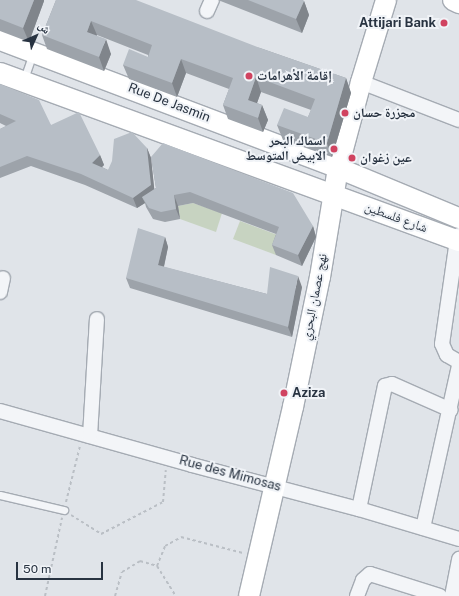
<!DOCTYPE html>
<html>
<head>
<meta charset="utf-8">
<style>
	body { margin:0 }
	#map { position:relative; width:459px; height:596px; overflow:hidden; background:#e0e4e9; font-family:"Public Sans","Noto Naskh Arabic",sans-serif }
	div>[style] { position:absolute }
	.green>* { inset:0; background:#c7d3c1 }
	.path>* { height:2px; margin-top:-1px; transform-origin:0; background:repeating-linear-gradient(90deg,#babfc5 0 3px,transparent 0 6px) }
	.roads { filter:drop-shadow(1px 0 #a5abb3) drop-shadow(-1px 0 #a5abb3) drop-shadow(0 1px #a5abb3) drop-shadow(0 -1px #a5abb3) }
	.lane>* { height:7px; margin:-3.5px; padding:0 3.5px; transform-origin:3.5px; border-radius:3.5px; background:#f3f5f8 }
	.street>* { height:14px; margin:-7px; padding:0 7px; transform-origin:7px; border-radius:7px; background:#f3f5f8 }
	.secondary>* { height:20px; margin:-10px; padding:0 10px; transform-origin:10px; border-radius:10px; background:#fff }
	.wall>* { inset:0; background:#9da3aa }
	.shaded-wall>* { inset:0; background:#80858b }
	.building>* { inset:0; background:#b7bec6 }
	.dots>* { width:11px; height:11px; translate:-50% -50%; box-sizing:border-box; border:2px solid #f0f3f7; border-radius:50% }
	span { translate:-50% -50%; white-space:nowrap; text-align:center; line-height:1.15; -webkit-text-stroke:4px #f0f3f7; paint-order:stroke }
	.poi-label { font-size:13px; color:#283341; font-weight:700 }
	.right { translate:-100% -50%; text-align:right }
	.left { translate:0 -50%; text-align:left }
	.street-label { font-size:13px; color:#283341 }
	.north { position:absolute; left:16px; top:16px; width:40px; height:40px; -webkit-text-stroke:3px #f0f3f7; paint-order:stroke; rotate:45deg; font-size:11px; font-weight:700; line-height:16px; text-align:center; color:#283341 }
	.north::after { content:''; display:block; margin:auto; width:14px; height:18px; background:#283341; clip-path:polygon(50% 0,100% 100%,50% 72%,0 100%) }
	.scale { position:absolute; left:16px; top:562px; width:87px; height:18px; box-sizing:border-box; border:2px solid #283341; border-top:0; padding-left:5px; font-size:12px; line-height:14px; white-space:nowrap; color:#283341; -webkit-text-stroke:3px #f0f3f7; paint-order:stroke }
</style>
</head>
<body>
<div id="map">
	<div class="green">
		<i style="clip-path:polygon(193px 203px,222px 213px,216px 232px,180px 219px,178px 206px)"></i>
		<i style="clip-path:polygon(240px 221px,283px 237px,276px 255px,233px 239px)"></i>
	</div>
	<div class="path">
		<i style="left:66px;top:502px;width:58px;rotate:-76deg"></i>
		<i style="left:71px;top:515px;width:36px;rotate:32deg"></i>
		<i style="left:101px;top:534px;width:70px;rotate:-27.3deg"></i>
		<i style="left:163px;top:502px;width:32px;rotate:-85deg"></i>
		<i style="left:157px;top:566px;width:36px;rotate:58deg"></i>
		<i style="left:45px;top:596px;width:80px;rotate:-77.7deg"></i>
		<i style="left:115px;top:596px;width:25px;rotate:-74deg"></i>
		<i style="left:122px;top:572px;width:21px;rotate:-31deg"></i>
		<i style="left:140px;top:561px;width:18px;rotate:16deg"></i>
		<i style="left:157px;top:566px;width:22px;rotate:-68deg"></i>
		<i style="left:165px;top:546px;width:18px;rotate:-29deg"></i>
		<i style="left:181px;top:537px;width:64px;rotate:14.5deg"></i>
	</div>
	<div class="roads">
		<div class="lane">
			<i style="left:24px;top:79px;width:28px;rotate:-71deg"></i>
			<i style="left:0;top:495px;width:66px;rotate:13.2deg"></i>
		</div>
		<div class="street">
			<i style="left:207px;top:11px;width:12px;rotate:-66deg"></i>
			<i style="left:361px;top:82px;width:105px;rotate:21.2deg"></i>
			<i style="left:459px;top:235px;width:5px;rotate:112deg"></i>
			<i style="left:457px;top:240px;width:105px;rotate:98.2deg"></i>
			<i style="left:442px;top:344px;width:12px;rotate:66deg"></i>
			<i style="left:447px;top:355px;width:14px;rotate:30deg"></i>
			<i style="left:0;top:292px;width:14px;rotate:-78deg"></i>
			<i style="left:0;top:411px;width:199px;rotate:15.7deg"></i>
			<i style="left:192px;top:465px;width:173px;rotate:14.8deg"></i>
			<i style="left:359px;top:509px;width:104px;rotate:16.7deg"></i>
			<i style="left:90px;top:436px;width:117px;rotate:-86.6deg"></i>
			<i style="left:359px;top:509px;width:126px;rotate:-78.1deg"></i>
			<i style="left:385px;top:386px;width:7px;rotate:-16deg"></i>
			<i style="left:392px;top:384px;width:64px;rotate:23.8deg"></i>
			<i style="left:423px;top:528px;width:166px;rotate:-77.5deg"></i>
			<i style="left:357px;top:596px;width:17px;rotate:-69deg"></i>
			<i style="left:363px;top:580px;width:9px;rotate:-41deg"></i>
			<i style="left:370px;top:574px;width:73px;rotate:17.4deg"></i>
			<i style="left:452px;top:596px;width:38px;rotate:-79deg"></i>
		</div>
		<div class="secondary">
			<i style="left:453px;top:0;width:7px;rotate:27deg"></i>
			<i style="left:0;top:40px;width:361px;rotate:20.7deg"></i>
			<i style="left:338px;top:168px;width:131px;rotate:22.5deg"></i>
			<i style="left:0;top:73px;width:489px;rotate:20.1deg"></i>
			<i style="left:249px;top:596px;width:194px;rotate:-76.9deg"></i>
			<i style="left:293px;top:407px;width:133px;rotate:-78.3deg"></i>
			<i style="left:320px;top:277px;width:110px;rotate:-80.6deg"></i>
			<i style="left:338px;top:168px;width:89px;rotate:-75deg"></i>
			<i style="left:361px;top:82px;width:86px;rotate:-73deg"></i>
		</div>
	</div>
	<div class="wall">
		<i style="clip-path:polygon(0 0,44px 0,44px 1px,29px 42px,0 31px)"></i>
		<i style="clip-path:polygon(56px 0,260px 48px,346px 78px,351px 93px,332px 157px,283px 140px,277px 125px,308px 117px,311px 110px,261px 92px,257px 103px,262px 105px,268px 120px,263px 132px,228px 119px,223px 105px,229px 89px,186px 73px,177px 97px,129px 79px,123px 65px,148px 57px,148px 55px,97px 35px,96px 36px,111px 54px,104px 71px,47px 49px,42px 35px)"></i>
		<i style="clip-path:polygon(218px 0,302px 0,304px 1px,309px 15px,302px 33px)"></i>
		<i style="clip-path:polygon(0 84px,51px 125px,100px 155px,104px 165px,102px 167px,108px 170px,147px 148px,151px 158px,154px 189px,156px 188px,151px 157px,313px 226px,316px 237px,302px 266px,276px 255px,272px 245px,276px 234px,193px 203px,178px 206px,180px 219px,165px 222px,153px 219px,146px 207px,145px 203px,137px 208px,85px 185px,31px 166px,0 178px,0 129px,6px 126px,0 123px)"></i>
		<i style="clip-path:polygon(165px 237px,168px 247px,164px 267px,267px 294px,302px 287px,292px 337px,130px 288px,126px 278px)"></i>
	</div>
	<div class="shaded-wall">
		<i style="clip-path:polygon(34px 0,44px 0,44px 1px,29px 42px,23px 28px)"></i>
		<i style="clip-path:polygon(304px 1px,309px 15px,302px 33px,296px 19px)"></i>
		<i style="clip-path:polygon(91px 21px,97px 35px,92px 46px,87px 32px)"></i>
		<i style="clip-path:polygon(106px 39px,111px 54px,104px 71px,99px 57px)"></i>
		<i style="clip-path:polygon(181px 59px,186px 73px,177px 97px,172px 83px)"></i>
		<i style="clip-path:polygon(256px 77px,261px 92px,253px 114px,248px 100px)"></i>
		<i style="clip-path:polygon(346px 78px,351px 93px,332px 157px,327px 143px)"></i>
		<i style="clip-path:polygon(262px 105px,268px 120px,263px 132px,258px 118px)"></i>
		<i style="clip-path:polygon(147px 148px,151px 158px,155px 196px,142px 197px,145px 203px,137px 208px,133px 198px)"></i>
		<i style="clip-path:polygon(100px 155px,104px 165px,96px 173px,92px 163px)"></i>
		<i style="clip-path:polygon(174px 195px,178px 206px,180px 219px,176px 209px)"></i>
		<i style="clip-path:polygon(313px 226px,316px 237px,302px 266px,298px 255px)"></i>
		<i style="clip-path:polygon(165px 237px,168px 247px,162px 275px,158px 265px)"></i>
		<i style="clip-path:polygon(298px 276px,302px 287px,292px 337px,288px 327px)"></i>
	</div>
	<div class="building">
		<i style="clip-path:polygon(0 0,34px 0,23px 28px,0 19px)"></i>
		<i style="clip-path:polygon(56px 0,136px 0,260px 48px,346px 78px,327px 143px,277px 125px,284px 108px,308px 117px,315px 99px,256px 77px,248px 100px,262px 105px,258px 118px,223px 105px,233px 78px,181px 59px,172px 83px,123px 65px,129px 49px,148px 57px,152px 45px,91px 21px,87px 32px,106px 39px,99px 57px,42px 35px)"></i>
		<i style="clip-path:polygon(248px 0,302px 0,304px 1px,296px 19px)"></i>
		<i style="clip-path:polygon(0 84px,39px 100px,51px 125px,79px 112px,100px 155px,92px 163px,108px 170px,112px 161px,114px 139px,132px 132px,147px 148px,151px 185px,133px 198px,81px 174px,27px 156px,0 167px,0 129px,16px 121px,0 114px)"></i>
		<i style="clip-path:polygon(163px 143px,293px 193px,313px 226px,298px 255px,272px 245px,279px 227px,190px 192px,174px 195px,176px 209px,161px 212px,149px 208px,142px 197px,156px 188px,151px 157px)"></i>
		<i style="clip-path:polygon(138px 228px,165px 237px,158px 265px,267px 294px,270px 267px,298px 276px,288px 327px,126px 278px)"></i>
	</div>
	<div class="dots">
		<i style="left:444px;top:23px;background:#d04360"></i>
		<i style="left:249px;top:76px;background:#d04360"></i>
		<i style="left:345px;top:113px;background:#d04360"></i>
		<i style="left:334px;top:149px;background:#d04360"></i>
		<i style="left:352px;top:158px;background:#d04360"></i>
		<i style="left:284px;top:393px;background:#d04360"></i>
	</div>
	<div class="poi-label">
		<span class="right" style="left:436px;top:23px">Attijari Bank</span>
		<span class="left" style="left:257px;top:76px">إقامة الأهرامات</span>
		<span class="left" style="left:353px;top:113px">مجزرة حسان</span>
		<span class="right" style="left:326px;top:149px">اسماك البحر<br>الابيض المتوسط</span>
		<span class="left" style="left:360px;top:158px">عين زغوان</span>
		<span class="left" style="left:292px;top:393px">Aziza</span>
	</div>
	<div class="street-label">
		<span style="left:169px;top:103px;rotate:21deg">Rue De Jasmin</span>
		<span style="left:396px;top:218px;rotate:20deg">شارع فلسطين</span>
		<span style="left:315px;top:297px;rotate:-79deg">نهج عصمان البحري</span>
		<span style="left:230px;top:474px;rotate:15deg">Rue des Mimosas</span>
	</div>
	<div class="north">ش</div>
	<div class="scale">50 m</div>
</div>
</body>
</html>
